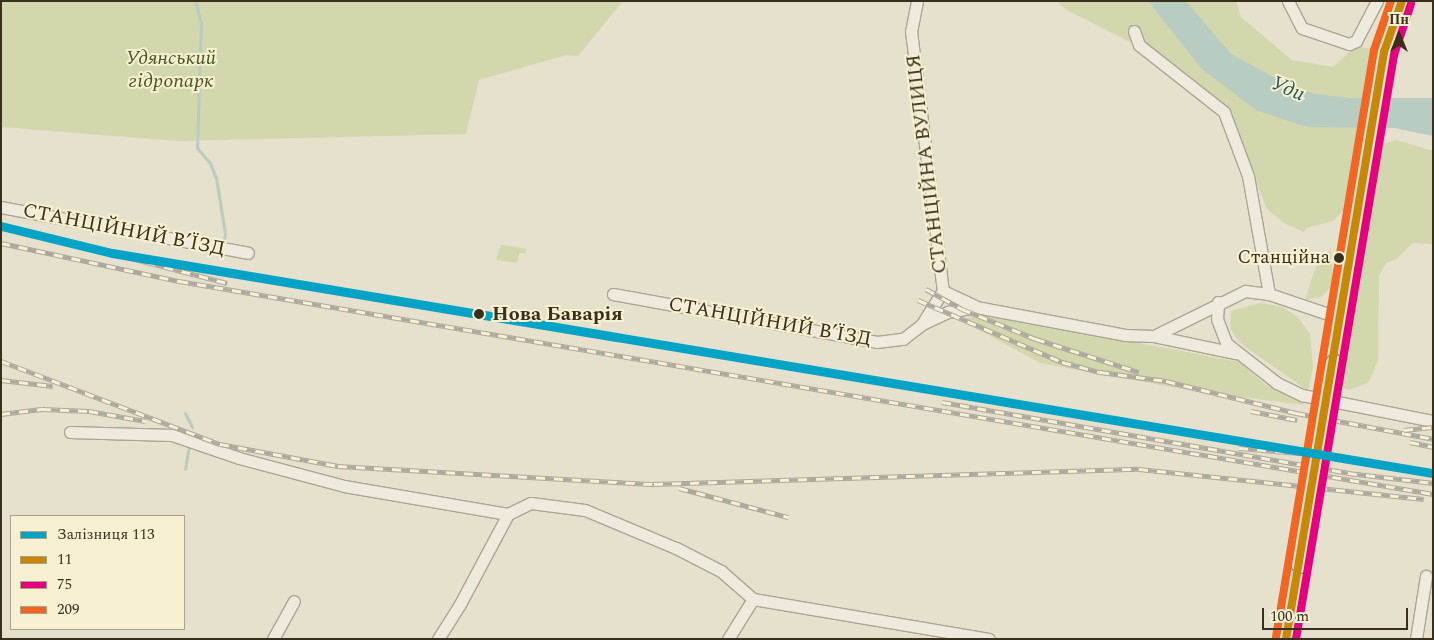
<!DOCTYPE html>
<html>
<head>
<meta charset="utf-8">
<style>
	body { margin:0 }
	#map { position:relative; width:1434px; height:640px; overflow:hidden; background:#e6e1cc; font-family:Spectral,serif }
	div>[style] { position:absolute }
	.green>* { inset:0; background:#d3d7ae }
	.water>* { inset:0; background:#b8ccc2 }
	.stream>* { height:3px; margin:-1.5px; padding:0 1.5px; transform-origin:1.5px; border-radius:1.5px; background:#b8ccc2 }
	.roads { filter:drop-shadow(1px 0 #aba596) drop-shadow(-1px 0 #aba596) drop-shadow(0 1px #aba596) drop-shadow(0 -1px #aba596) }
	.minor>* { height:11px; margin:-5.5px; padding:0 5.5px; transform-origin:5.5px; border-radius:5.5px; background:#eeeade }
	.primary>* { height:19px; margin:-9.5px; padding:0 9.5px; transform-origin:9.5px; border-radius:9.5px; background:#e5e1cf }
	.rail>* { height:5px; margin-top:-2.5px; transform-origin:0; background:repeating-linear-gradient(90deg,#f7f0d1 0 9px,#ada99e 0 18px); box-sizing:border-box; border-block:1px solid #ada99e }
	.bridges { filter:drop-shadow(1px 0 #908a7c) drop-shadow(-1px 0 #908a7c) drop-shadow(0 1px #908a7c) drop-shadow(0 -1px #908a7c) }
	.primary-bridge>* { height:19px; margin:-9.5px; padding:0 9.5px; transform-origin:9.5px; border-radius:9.5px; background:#e5e1cf }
	.bus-1>* { height:8px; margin:-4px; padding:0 4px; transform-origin:4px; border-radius:4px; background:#c88807 }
	.bus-2>* { height:8px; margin:-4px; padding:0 4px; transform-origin:4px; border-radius:4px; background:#e5007d }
	.bus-3>* { height:8px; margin:-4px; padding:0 4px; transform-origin:4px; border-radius:4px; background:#f26522 }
	.rail-1>* { height:9px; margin:-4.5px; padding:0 4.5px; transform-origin:4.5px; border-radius:4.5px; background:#03a3c5 }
	.dots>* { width:14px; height:14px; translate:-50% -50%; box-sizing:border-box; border:2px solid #f7f0d1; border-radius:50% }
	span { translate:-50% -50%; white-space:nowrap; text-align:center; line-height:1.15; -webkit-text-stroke:4px #f7f0d1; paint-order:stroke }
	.bus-label { font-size:19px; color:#3a2e1d }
	.right { translate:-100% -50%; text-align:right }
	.park-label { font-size:20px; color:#455822; font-style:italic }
	.street-label { font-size:20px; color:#3a2e1d }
	.stop-label { font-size:20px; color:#3a2e1d; font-weight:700 }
	.left { translate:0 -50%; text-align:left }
	.water-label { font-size:21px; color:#2b595b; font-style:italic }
	.frame { position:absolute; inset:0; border:2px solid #3a2e1d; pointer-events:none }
	.legend { position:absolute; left:10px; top:515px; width:175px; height:115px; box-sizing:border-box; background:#f7f0d1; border:1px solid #aba289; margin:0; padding:6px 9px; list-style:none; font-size:15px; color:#3a2e1d }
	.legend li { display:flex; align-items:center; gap:10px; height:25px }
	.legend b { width:25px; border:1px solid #aba289 }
	.north { position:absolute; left:1374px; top:10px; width:50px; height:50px; -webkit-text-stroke:4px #f7f0d1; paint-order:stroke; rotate:0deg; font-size:14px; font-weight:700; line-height:20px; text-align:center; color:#3a2e1d }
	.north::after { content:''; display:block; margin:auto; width:18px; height:22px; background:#3a2e1d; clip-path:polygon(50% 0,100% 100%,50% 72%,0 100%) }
	.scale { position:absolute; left:1262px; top:608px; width:146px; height:22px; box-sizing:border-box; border:2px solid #3a2e1d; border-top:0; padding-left:6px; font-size:15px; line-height:18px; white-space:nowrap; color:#3a2e1d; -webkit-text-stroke:4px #f7f0d1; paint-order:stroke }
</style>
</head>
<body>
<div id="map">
	<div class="green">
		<i style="clip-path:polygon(1px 1px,623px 1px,578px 56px,566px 55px,479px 80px,466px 134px,178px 141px,1px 127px)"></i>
		<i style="clip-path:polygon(1056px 1px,1236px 1px,1241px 17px,1292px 60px,1333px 67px,1356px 46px,1372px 49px,1345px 209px,1333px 221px,1306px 228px,1304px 232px,1284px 223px,1267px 209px,1226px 108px,1134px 44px,1065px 9px)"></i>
		<i style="clip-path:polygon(1396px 140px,1433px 151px,1433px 244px,1413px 243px,1396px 259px,1386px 263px,1379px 276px,1378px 361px,1368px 383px,1349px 390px,1338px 386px,1363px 216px,1371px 210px,1383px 144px)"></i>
		<i style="clip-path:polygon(501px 245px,503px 245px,527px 249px,526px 253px,519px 253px,517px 263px,496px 260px)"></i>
		<i style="clip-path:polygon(1331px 248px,1333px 281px,1330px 288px,1321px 297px,1305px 300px,1315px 269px)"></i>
		<i style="clip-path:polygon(1260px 303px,1282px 307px,1298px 317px,1310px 334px,1313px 368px,1308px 391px,1239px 342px,1230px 328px,1231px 311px)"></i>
		<i style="clip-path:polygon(980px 313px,1239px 362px,1266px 385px,1306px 405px,1199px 392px,1040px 363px,974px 327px,967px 318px)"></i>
	</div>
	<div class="water">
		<i style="clip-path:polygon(1148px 1px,1186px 1px,1231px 54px,1281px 81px,1314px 94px,1350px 98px,1433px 98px,1433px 136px,1394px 128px,1307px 127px,1256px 110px,1202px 69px)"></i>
	</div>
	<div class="stream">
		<i style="left:195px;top:1px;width:23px;rotate:75deg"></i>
		<i style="left:201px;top:23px;width:125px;rotate:91.8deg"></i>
		<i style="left:197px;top:148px;width:20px;rotate:49deg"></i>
		<i style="left:210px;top:163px;width:16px;rotate:68deg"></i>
		<i style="left:216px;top:178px;width:56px;rotate:80.7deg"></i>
		<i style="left:225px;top:233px;width:12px;rotate:99deg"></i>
		<i style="left:185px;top:413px;width:16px;rotate:63deg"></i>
		<i style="left:185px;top:469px;width:22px;rotate:-80deg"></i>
	</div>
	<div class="roads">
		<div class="minor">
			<i style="left:917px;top:1px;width:31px;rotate:101deg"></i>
			<i style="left:911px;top:31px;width:262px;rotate:83deg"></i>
			<i style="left:943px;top:291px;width:35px;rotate:25deg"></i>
			<i style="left:1288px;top:1px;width:30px;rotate:63deg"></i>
			<i style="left:1302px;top:28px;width:50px;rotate:18.8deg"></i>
			<i style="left:1349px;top:44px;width:8px;rotate:-23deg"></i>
			<i style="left:1356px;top:41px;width:45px;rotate:-62.3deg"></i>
			<i style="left:1134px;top:31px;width:15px;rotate:70deg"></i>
			<i style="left:1139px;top:45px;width:108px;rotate:38.2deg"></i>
			<i style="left:1224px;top:112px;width:68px;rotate:69.4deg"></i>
			<i style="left:1248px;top:176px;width:120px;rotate:79.9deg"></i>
			<i style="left:1px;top:207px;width:251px;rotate:10.5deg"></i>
			<i style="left:613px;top:294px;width:268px;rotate:10.3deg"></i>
			<i style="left:877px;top:342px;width:26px;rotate:-7deg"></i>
			<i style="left:903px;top:339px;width:24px;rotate:-38deg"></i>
			<i style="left:922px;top:324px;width:29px;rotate:-25deg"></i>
			<i style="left:948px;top:312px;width:28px;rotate:-10deg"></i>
			<i style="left:976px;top:307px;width:152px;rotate:10.6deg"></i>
			<i style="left:1125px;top:335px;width:29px;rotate:2deg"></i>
			<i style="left:1154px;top:336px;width:102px;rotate:-26.3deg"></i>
			<i style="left:1245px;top:291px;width:24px;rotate:7deg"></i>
			<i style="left:1269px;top:294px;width:75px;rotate:18.7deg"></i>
			<i style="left:1218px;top:302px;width:17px;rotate:93deg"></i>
			<i style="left:1217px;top:319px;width:26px;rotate:69deg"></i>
			<i style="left:1226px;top:343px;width:65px;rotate:38.1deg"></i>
			<i style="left:1277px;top:383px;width:28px;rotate:26deg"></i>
			<i style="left:1302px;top:395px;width:134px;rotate:11.2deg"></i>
			<i style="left:922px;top:324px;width:39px;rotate:-58deg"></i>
			<i style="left:1154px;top:336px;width:83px;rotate:11.9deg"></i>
			<i style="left:70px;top:432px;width:102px;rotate:1.7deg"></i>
			<i style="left:172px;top:435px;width:71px;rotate:18.9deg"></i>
			<i style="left:239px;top:458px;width:109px;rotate:14.9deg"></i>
			<i style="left:344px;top:486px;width:166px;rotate:9.7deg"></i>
			<i style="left:508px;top:514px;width:25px;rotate:-26deg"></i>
			<i style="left:531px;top:503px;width:54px;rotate:7.4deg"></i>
			<i style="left:585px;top:510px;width:99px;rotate:22.7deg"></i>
			<i style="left:676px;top:548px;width:51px;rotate:27.1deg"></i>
			<i style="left:721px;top:571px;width:43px;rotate:41.2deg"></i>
			<i style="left:753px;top:599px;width:239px;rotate:9.6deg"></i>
			<i style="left:273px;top:639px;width:43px;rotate:-61.1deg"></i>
			<i style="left:438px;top:639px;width:41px;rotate:-57.8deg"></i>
			<i style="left:460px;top:604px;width:102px;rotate:-61.9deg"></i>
			<i style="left:728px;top:639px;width:47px;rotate:-58deg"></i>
			<i style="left:1416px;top:639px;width:64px;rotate:-81deg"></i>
		</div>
		<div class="primary">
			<i style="left:1334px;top:364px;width:316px;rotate:-80.9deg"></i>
			<i style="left:1384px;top:52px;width:54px;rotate:-70.6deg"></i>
			<i style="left:1286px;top:639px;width:77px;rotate:-79.6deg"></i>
		</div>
	</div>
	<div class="rail">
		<i style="left:1px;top:243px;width:182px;rotate:12.1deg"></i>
		<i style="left:179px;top:281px;width:1272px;rotate:9.64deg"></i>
		<i style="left:112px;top:253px;width:119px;rotate:14.6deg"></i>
		<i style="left:926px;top:289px;width:41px;rotate:29.1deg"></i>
		<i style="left:962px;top:309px;width:80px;rotate:22.1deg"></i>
		<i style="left:1036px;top:339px;width:108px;rotate:17.8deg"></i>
		<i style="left:918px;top:300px;width:157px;rotate:23.3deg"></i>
		<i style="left:1062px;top:362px;width:39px;rotate:15deg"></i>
		<i style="left:1100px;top:372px;width:67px;rotate:7.8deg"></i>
		<i style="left:1166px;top:381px;width:134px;rotate:13.8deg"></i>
		<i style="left:1296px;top:413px;width:139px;rotate:10.7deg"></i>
		<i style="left:1px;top:361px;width:234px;rotate:20.8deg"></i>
		<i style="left:220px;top:444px;width:120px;rotate:10.6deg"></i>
		<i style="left:338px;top:466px;width:317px;rotate:3.3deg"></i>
		<i style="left:654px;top:484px;width:485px;rotate:-1.8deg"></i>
		<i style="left:1139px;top:469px;width:286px;rotate:6deg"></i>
		<i style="left:1px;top:380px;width:52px;rotate:6.6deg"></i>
		<i style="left:942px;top:402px;width:412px;rotate:9.9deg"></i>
		<i style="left:1348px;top:473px;width:86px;rotate:6.7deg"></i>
		<i style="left:1251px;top:411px;width:47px;rotate:11.1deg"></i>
		<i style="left:1px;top:414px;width:41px;rotate:-7deg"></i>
		<i style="left:42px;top:409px;width:47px;rotate:2.4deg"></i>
		<i style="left:89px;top:411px;width:57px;rotate:10.1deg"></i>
		<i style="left:1404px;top:430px;width:29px;rotate:-6deg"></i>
		<i style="left:1410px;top:442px;width:24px;rotate:12deg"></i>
		<i style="left:1239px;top:448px;width:60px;rotate:4.8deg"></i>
		<i style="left:679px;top:488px;width:113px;rotate:14.9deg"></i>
	</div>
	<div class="bridges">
		<div class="primary-bridge">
			<i style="left:1300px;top:563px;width:202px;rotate:-80.3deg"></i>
		</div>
	</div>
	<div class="bus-1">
		<i style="left:1286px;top:639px;width:595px;rotate:-80.52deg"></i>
		<i style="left:1384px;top:52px;width:54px;rotate:-70.6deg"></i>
	</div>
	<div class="bus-2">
		<i style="left:1296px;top:639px;width:592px;rotate:-80.47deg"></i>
		<i style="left:1394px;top:55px;width:54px;rotate:-71.6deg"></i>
	</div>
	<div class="bus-3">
		<i style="left:1276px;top:637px;width:595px;rotate:-80.52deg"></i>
		<i style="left:1374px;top:50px;width:52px;rotate:-70.9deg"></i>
	</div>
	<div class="rail-1">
		<i style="left:1px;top:226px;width:114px;rotate:13.7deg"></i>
		<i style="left:112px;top:253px;width:1339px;rotate:9.46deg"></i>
	</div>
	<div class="dots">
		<i style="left:1339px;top:258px;background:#3a2e1d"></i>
		<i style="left:479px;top:314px;background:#3a2e1d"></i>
	</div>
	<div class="bus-label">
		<span class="right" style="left:1330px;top:258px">Станційна</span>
	</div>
	<div class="park-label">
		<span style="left:171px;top:70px">Удянський<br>гідропарк</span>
	</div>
	<div class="street-label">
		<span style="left:927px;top:164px;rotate:-97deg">СТАНЦІЙНА ВУЛИЦЯ</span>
		<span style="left:124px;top:230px;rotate:11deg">СТАНЦІЙНИЙ В’ЇЗД</span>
		<span style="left:770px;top:322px;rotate:10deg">СТАНЦІЙНИЙ В’ЇЗД</span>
	</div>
	<div class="stop-label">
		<span class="left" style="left:492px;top:314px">Нова Баварія</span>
	</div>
	<div class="water-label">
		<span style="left:1288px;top:89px;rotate:23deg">Уди</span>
	</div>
	<div class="frame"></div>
	<ul class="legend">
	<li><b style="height:6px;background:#03a3c5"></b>Залізниця 113</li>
	<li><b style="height:6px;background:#c88807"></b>11</li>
	<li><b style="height:6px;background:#e5007d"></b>75</li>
	<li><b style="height:6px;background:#f26522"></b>209</li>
	</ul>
	<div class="north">Пн</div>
	<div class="scale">100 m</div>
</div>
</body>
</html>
